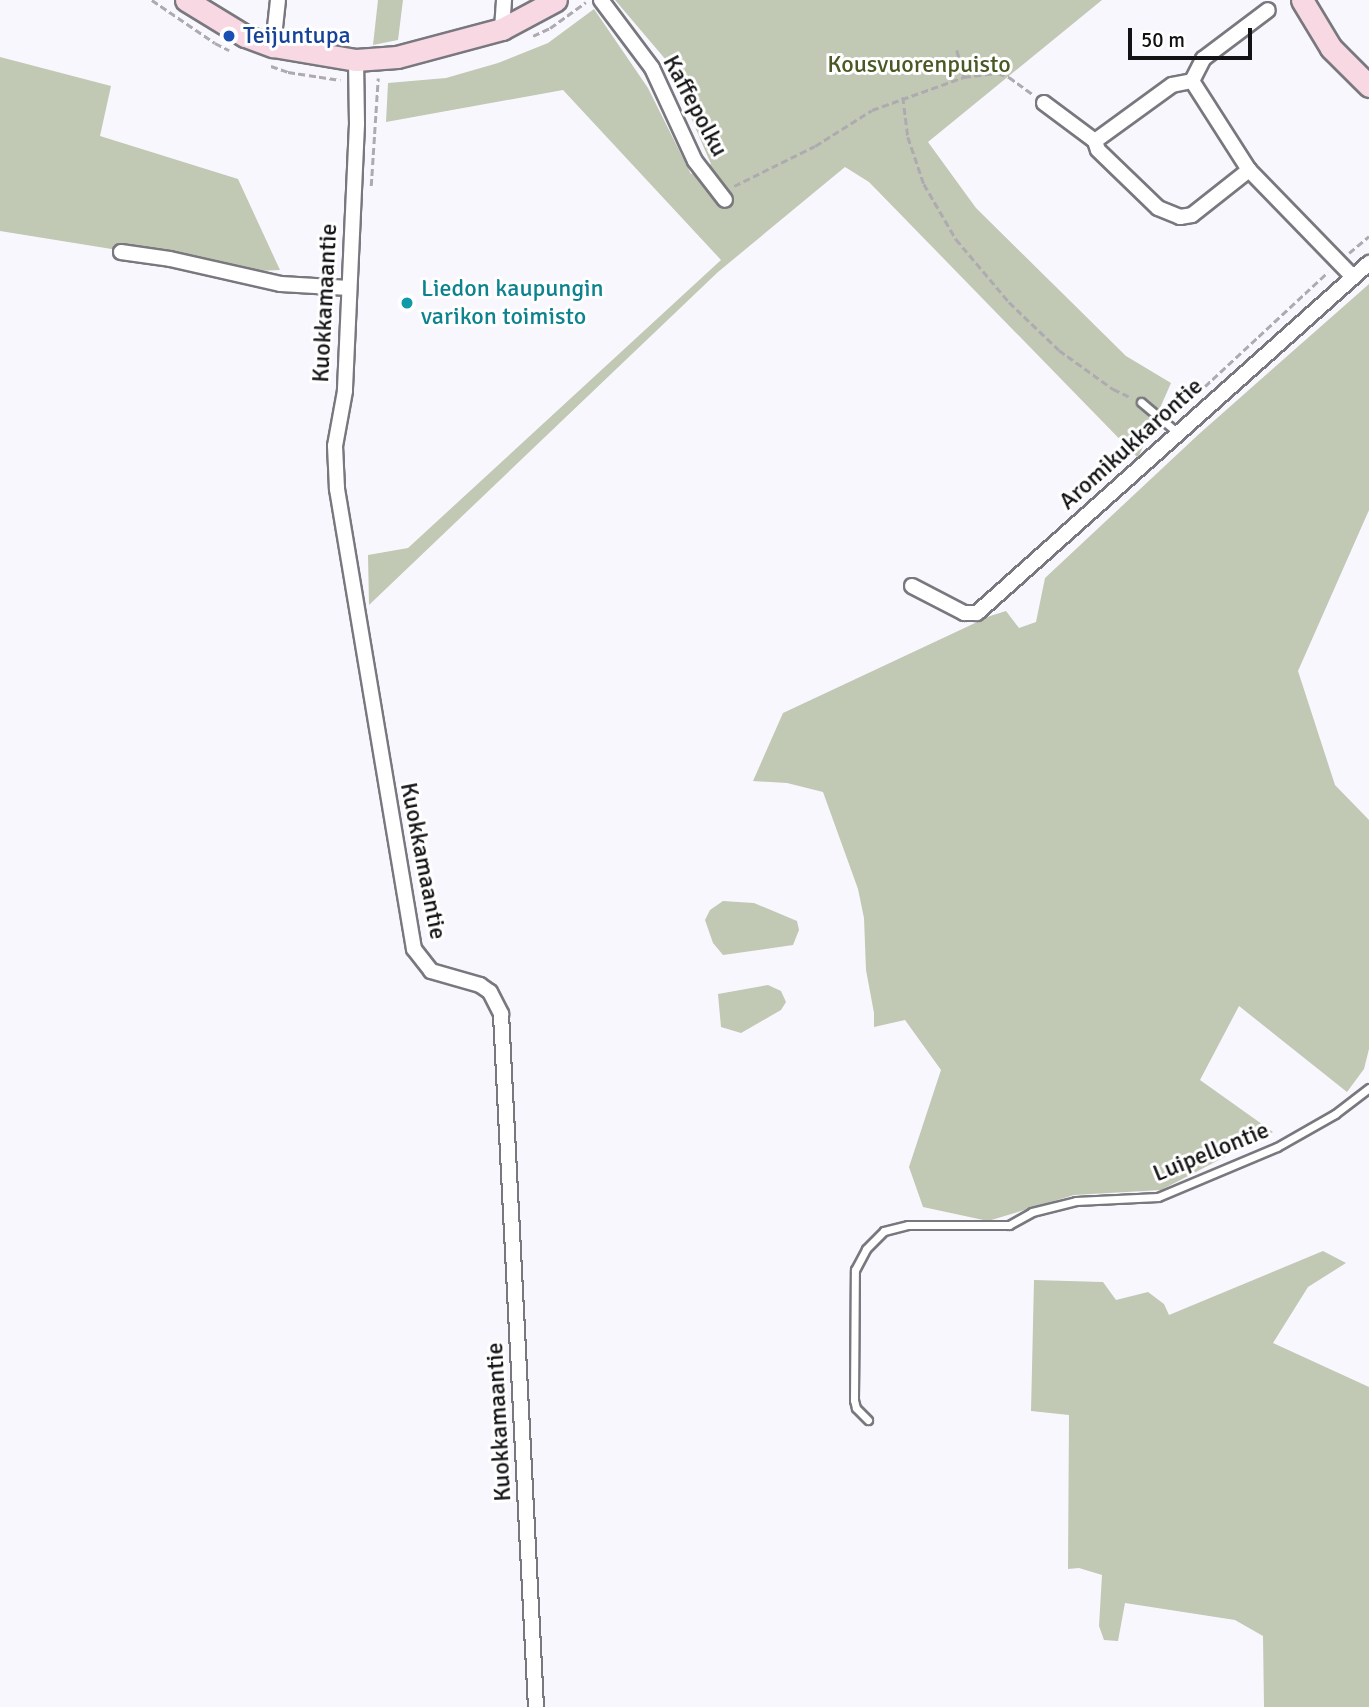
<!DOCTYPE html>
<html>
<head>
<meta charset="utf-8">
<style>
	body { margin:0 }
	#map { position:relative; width:1369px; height:1707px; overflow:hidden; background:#f9f7fe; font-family:Signika,sans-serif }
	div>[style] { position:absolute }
	.green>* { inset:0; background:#c1c8b4 }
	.path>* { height:2.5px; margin-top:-1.25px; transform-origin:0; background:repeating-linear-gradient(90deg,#adabb0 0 7px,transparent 0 10.5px) }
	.roads { filter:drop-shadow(2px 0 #79787e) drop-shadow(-2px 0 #79787e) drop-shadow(0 2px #79787e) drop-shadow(0 -2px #79787e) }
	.lane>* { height:7px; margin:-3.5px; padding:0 3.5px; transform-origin:3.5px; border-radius:3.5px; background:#fff }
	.street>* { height:14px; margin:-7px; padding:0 7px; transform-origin:7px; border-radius:7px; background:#fff }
	.secondary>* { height:21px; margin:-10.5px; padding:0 10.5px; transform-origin:10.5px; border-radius:10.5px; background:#f8d8e2 }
	.dots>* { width:19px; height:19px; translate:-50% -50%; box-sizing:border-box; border:4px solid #fff; border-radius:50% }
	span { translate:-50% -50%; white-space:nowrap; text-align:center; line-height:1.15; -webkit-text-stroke:6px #fff; paint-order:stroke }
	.transit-label { font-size:24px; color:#164399 }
	.left { translate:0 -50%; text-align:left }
	.park-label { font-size:24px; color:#495824 }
	.street-label { font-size:24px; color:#131214 }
	.culture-label { font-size:24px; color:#0d838f }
	.scale { position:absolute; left:1128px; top:28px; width:124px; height:32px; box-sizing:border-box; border:4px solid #131214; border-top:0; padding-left:9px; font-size:21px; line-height:24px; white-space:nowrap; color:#131214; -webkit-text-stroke:5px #fff; paint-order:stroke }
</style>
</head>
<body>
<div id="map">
	<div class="green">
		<i style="clip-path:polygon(378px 0,403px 0,398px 40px,373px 45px)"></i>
		<i style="clip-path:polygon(615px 0,1102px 0,928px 142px,976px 208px,1126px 356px,1171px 383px,1138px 458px,869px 182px,845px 167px,718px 272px,369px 605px,368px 555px,408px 548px,721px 260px,563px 90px,386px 122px,388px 83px,446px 78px,498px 63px,548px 43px,594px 9px,648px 88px,691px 174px,711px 164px,666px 60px)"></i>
		<i style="clip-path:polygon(0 57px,111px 86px,100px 136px,238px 179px,280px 270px,259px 271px,182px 255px,124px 251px,0 231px)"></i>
		<i style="clip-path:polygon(1369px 284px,1369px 510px,1298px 671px,1335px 785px,1369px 820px,1369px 1049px,1364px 1069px,1347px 1092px,1239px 1006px,1200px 1080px,1273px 1132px,1161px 1190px,1074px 1195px,988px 1221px,923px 1207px,909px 1167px,941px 1070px,905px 1020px,874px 1027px,874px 1013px,866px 970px,864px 918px,858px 889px,823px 792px,787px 783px,753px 781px,783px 713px,990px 616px,1006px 611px,1019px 628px,1036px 622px,1045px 578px,1199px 434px)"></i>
		<i style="clip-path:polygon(723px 901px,754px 903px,797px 921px,799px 930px,793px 945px,723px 955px,713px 943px,705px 920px,710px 910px)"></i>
		<i style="clip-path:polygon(768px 985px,781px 991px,786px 1002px,781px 1010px,741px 1033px,721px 1027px,718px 994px)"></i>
		<i style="clip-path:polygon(1323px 1251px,1346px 1263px,1308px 1287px,1273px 1343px,1369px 1387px,1369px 1707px,1264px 1707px,1263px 1636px,1235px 1620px,1125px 1603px,1118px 1641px,1104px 1640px,1099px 1626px,1102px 1575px,1079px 1568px,1068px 1569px,1069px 1415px,1031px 1411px,1034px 1280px,1103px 1282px,1116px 1300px,1148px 1292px,1164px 1304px,1169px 1315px)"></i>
	</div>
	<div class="path">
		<i style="left:152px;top:0;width:76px;rotate:34.3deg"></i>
		<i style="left:215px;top:43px;width:16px;rotate:27deg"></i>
		<i style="left:533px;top:36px;width:19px;rotate:-25deg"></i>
		<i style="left:550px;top:28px;width:44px;rotate:-35.8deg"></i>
		<i style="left:957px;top:50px;width:28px;rotate:75deg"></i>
		<i style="left:271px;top:66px;width:18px;rotate:19deg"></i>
		<i style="left:288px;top:72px;width:53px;rotate:8.7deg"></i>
		<i style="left:903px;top:97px;width:40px;rotate:82.9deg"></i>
		<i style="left:908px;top:137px;width:50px;rotate:71.2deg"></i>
		<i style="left:924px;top:184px;width:64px;rotate:59.8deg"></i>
		<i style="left:956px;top:239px;width:82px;rotate:49.9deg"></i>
		<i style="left:1009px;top:302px;width:69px;rotate:43.8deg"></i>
		<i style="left:1059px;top:350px;width:67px;rotate:35.8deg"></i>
		<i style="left:1113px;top:389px;width:21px;rotate:25deg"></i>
		<i style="left:371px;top:186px;width:108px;rotate:-86.3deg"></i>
		<i style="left:734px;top:186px;width:90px;rotate:-26.3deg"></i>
		<i style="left:815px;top:146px;width:67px;rotate:-32.3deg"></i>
		<i style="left:872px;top:110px;width:98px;rotate:-19.7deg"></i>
		<i style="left:964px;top:77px;width:34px;rotate:-7deg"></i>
		<i style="left:998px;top:73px;width:12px;rotate:20deg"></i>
		<i style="left:1009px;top:77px;width:29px;rotate:36deg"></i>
		<i style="left:1349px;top:253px;width:26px;rotate:-40deg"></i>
		<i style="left:1174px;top:415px;width:210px;rotate:-42.9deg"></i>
	</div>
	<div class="roads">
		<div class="lane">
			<i style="left:1141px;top:402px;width:48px;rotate:40deg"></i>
			<i style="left:868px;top:1420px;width:17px;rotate:-135deg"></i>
			<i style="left:856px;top:1408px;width:8px;rotate:-104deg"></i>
			<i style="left:854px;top:1400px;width:130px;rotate:-89.6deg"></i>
			<i style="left:855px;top:1270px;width:24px;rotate:-62deg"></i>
			<i style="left:866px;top:1249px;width:25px;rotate:-45deg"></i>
			<i style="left:884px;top:1231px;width:25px;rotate:-14deg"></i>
			<i style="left:908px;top:1225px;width:101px"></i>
			<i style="left:1009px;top:1225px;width:26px;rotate:-29deg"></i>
			<i style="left:1032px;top:1212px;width:45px;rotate:-14deg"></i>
			<i style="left:1076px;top:1201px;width:82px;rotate:-2.8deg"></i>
			<i style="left:1158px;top:1197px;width:129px;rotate:-22.8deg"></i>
			<i style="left:1277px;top:1147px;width:67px;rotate:-29.6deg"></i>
			<i style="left:1335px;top:1114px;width:43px;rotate:-37.4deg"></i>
		</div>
		<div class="street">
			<i style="left:601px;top:0;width:85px;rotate:53.1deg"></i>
			<i style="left:652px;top:68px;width:102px;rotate:65.2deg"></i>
			<i style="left:695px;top:161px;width:49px;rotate:52.4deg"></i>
			<i style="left:502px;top:29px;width:29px;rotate:-86deg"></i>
			<i style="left:273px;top:46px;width:46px;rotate:-83.8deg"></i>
			<i style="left:356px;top:60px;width:64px;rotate:89.1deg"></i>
			<i style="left:357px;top:124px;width:267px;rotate:92.6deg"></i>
			<i style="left:345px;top:391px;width:56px;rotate:100.3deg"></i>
			<i style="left:335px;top:446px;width:43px;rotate:87.3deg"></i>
			<i style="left:337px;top:489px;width:466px;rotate:80.5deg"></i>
			<i style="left:414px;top:949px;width:28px;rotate:52deg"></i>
			<i style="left:431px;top:971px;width:51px;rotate:15.9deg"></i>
			<i style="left:480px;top:985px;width:12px;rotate:35deg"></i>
			<i style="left:490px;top:992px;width:25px;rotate:63deg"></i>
			<i style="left:501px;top:1014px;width:694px;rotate:87.11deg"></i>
			<i style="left:1192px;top:81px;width:25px;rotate:-63deg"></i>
			<i style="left:1203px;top:59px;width:81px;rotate:-37deg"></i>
			<i style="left:1044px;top:103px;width:64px;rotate:36.7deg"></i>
			<i style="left:1249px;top:170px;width:106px;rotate:-122.6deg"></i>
			<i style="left:1192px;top:81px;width:20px;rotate:169deg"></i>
			<i style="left:1172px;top:85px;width:95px;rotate:144deg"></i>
			<i style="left:1095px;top:141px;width:9px;rotate:72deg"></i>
			<i style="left:1098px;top:150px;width:83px;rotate:44deg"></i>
			<i style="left:1158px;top:208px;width:24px;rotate:22deg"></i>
			<i style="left:1180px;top:217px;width:12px;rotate:-9deg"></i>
			<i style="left:1192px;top:215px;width:73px;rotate:-38.3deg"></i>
			<i style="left:1249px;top:170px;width:149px;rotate:45.8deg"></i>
			<i style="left:121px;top:252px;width:49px;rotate:8.1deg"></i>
			<i style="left:170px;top:259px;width:114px;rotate:12.7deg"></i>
			<i style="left:281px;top:284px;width:68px;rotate:3.4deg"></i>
			<i style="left:912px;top:586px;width:59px;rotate:27.4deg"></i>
			<i style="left:964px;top:613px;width:13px"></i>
			<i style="left:977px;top:613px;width:526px;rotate:-41.76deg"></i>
		</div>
		<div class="secondary">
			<i style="left:186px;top:0;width:69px;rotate:31.4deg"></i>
			<i style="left:245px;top:36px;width:30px;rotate:20deg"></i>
			<i style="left:273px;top:46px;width:84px;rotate:9.6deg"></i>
			<i style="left:356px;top:60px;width:41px;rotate:-4.2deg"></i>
			<i style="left:397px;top:57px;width:109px;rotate:-14.9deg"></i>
			<i style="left:502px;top:29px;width:61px;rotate:-28.2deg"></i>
			<i style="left:1302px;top:0;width:56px;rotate:58.9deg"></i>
			<i style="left:1331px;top:48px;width:54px;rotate:45deg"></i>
		</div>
	</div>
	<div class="dots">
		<i style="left:229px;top:36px;background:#1a4fb4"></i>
		<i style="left:407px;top:303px;background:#0f9aa8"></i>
	</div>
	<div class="transit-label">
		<span class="left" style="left:243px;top:36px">Teijuntupa</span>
	</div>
	<div class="park-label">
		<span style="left:919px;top:65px">Kousvuorenpuisto</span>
	</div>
	<div class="street-label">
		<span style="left:695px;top:106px;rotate:62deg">Kaffepolku</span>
		<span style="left:325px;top:303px;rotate:-87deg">Kuokkamaantie</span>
		<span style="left:1131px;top:444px;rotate:-42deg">Aromikukkarontie</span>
		<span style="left:423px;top:861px;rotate:79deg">Kuokkamaantie</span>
		<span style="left:1211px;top:1152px;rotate:-22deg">Luipellontie</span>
		<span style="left:499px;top:1422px;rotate:-93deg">Kuokkamaantie</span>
	</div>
	<div class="culture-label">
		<span class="left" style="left:421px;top:303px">Liedon kaupungin<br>varikon toimisto</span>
	</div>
	<div class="scale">50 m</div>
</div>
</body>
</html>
